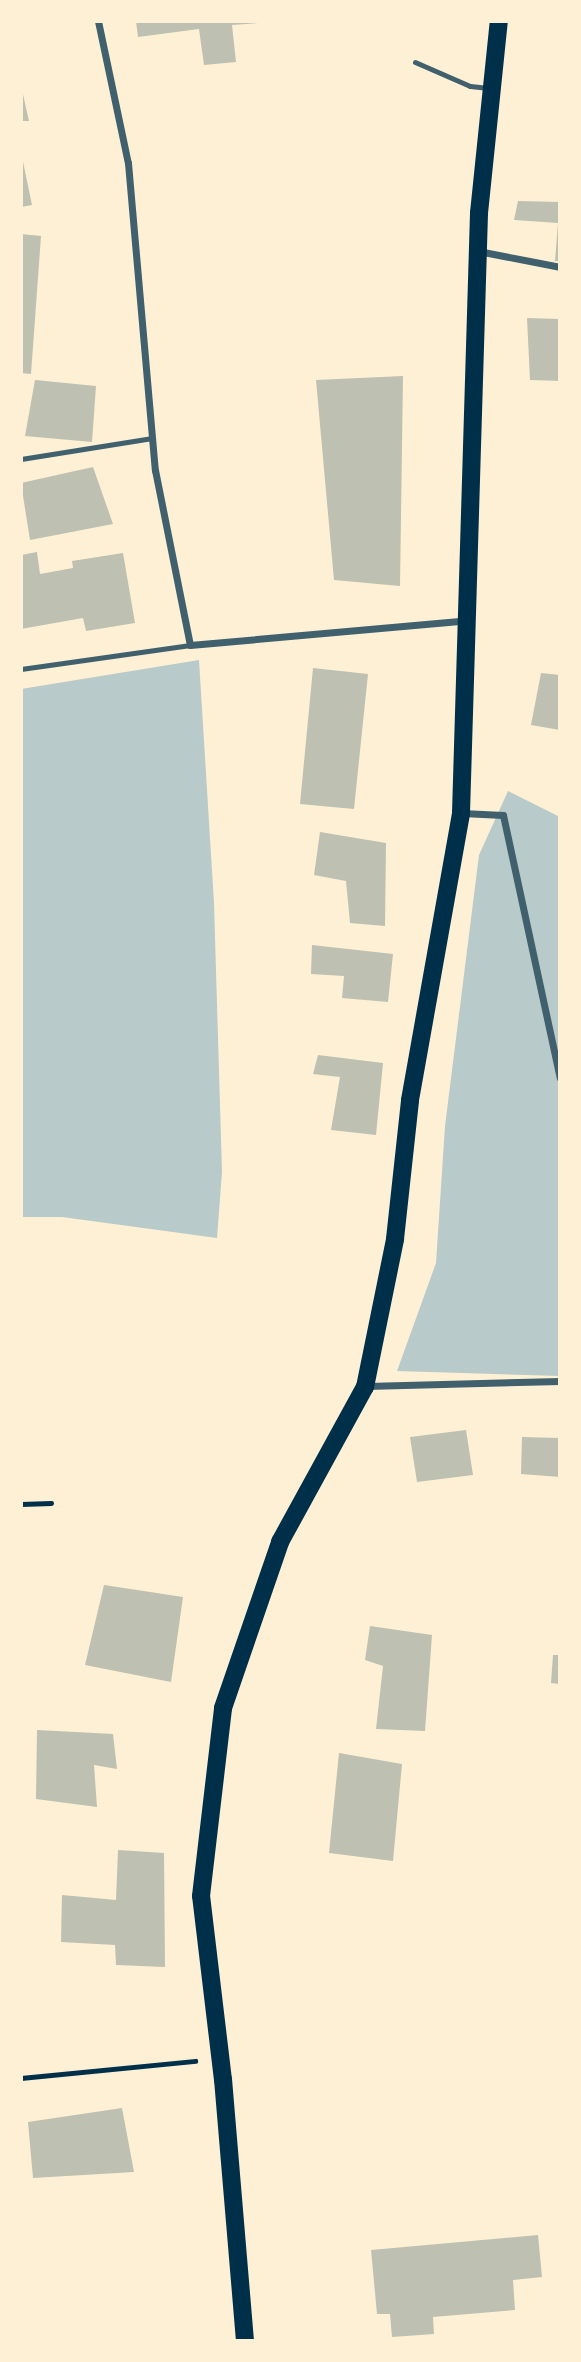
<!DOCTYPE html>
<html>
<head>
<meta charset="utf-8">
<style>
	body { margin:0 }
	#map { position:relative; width:581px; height:2362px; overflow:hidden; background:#fdf0d5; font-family:Raleway,sans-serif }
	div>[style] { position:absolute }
	.green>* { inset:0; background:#b9caca }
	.building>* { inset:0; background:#bec0b2 }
	.path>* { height:4.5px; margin:-2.25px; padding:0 2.25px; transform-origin:2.25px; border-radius:2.25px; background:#003049 }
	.service>* { height:5px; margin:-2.5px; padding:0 2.5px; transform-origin:2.5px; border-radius:2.5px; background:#3f606c }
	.minor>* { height:7px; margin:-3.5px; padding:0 3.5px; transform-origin:3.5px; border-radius:3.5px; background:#3f606c }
	.primary>* { height:18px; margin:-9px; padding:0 9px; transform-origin:9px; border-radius:9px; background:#003049 }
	span { translate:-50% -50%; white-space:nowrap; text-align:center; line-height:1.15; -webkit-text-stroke:6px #fdf0d5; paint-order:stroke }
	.frame { position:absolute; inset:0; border:23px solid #fdf0d5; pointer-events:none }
</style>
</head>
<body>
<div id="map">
	<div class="green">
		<i style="clip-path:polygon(199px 660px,214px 903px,222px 1172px,217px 1238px,62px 1217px,21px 1217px,21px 689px)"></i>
		<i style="clip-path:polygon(508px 791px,560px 817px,560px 1376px,397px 1371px,436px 1263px,445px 1126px,479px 855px)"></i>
	</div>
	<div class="building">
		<i style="clip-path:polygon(136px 21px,259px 21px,259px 23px,232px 25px,236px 62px,204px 65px,199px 29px,138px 37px)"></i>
		<i style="clip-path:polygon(21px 90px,22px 90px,29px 121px,21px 121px)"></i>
		<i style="clip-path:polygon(21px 152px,32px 205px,21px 207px)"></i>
		<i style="clip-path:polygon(518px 201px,560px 202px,560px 261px,555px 261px,558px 223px,514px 220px)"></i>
		<i style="clip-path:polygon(21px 234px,41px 236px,31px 374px,21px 373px)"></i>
		<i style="clip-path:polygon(527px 318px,560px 319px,560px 381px,530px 380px)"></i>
		<i style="clip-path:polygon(403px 376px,400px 586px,334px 580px,316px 380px)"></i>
		<i style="clip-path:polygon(35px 380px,96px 386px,92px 442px,25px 436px)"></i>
		<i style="clip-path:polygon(93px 467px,113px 524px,30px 540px,21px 483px)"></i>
		<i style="clip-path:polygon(37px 552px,40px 574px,73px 568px,72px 561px,123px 553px,135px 623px,86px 631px,83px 618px,21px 629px,21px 555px)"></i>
		<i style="clip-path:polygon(313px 668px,368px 674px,354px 809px,300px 804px)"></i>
		<i style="clip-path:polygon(541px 673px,560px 675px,560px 730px,531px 725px)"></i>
		<i style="clip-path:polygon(320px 832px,386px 843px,385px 926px,350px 923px,346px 881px,314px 875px)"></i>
		<i style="clip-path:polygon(312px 945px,393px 954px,388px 1002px,342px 998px,344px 976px,311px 974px)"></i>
		<i style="clip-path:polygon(318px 1055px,383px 1063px,376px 1135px,331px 1130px,340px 1077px,313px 1074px)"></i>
		<i style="clip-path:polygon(466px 1430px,473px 1475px,417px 1482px,410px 1437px)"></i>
		<i style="clip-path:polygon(522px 1437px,560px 1438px,560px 1477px,521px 1474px)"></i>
		<i style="clip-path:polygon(104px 1585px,183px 1597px,171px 1682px,85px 1665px)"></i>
		<i style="clip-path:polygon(370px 1626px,432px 1635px,425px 1731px,376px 1729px,383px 1666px,365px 1660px)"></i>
		<i style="clip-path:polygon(553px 1655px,560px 1655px,560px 1684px,551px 1683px)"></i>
		<i style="clip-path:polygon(37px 1730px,113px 1734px,117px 1769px,94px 1765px,97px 1807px,36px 1799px)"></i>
		<i style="clip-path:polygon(339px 1753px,402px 1764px,393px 1861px,329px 1853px)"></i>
		<i style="clip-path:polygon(118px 1850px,164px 1853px,165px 1967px,116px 1965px,115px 1945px,61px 1942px,62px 1895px,116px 1900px)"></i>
		<i style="clip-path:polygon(122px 2108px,134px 2172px,33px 2178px,28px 2122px)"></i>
		<i style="clip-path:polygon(538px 2235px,542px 2277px,513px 2280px,515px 2310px,433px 2317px,434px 2334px,392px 2337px,390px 2314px,377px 2314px,371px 2250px)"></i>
	</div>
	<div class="path">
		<i style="left:21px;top:1504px;width:30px;rotate:-2deg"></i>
		<i style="left:21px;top:2078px;width:175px;rotate:-5.6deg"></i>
	</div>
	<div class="service">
		<i style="left:415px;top:62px;width:60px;rotate:23.6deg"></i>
		<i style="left:470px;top:86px;width:19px;rotate:6deg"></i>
		<i style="left:21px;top:459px;width:133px;rotate:-9.1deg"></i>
		<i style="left:21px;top:669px;width:171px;rotate:-8.1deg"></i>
	</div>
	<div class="minor">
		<i style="left:98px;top:21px;width:145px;rotate:78.1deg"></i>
		<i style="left:128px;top:163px;width:308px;rotate:85deg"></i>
		<i style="left:155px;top:470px;width:178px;rotate:78.7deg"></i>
		<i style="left:190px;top:645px;width:279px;rotate:-5.1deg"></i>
		<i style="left:478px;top:251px;width:84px;rotate:11deg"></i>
		<i style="left:462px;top:813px;width:41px;rotate:2.8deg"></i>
		<i style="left:503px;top:815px;width:269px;rotate:77.8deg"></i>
		<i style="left:366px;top:1386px;width:194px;rotate:-1.5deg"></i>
	</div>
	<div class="primary">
		<i style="left:245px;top:2341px;width:262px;rotate:-94.8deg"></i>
		<i style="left:223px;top:2080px;width:185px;rotate:-96.8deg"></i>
		<i style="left:201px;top:1896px;width:189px;rotate:-83.3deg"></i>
		<i style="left:223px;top:1708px;width:176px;rotate:-71deg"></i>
		<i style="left:280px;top:1542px;width:177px;rotate:-61.3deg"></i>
		<i style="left:365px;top:1387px;width:151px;rotate:-78.5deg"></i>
		<i style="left:395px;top:1239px;width:140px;rotate:-83.8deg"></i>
		<i style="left:410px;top:1100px;width:291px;rotate:-79.9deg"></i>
		<i style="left:461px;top:813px;width:600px;rotate:-88.28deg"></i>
		<i style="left:479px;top:213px;width:193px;rotate:-84.1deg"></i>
	</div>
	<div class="frame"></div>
</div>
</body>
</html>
